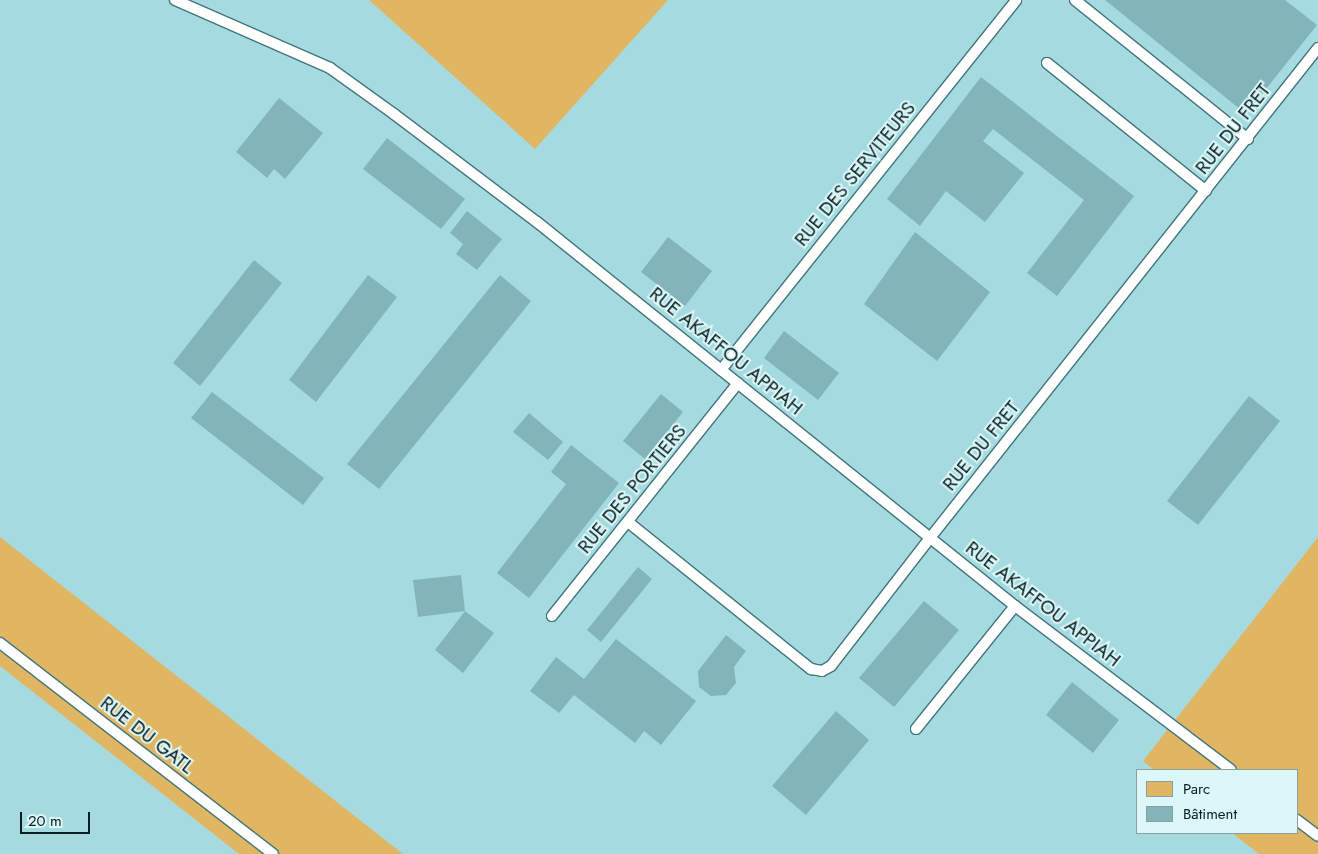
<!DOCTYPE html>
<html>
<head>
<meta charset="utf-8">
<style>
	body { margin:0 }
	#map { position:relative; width:1318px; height:854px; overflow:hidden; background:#a5dbe0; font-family:Jost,sans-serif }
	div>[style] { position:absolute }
	.green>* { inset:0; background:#e1b662 }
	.building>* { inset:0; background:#81b5ba }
	.roads { filter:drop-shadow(1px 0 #43767b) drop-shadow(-1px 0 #43767b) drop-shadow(0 1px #43767b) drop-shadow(0 -1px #43767b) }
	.lane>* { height:10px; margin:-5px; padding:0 5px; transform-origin:5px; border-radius:5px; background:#fff }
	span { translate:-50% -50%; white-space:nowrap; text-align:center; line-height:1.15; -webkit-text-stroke:4px #dcf7f9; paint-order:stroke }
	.street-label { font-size:19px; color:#081e20 }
	.legend { position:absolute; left:1136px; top:769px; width:162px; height:65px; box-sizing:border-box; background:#dcf7f9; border:1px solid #87a0a2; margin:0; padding:6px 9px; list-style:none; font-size:15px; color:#081e20 }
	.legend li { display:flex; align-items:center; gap:10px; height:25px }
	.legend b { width:25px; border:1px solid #87a0a2 }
	.scale { position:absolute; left:20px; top:812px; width:70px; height:22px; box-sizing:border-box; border:2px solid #081e20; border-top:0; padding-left:6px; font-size:15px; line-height:18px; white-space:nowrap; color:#081e20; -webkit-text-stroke:4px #dcf7f9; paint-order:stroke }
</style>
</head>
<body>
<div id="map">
	<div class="green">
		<i style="clip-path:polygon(369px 0,668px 0,535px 149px)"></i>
		<i style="clip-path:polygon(0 537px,403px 854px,239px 854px,0 666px)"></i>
		<i style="clip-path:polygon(1318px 537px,1318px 854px,1259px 854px,1232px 833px,1297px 833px,1297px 770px,1154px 770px,1143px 761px)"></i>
	</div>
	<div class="building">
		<i style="clip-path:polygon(1105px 0,1285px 0,1317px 25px,1246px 114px)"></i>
		<i style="clip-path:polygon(981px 77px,1134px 196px,1057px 296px,1027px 273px,1084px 200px,993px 129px,983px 141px,1024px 173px,985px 222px,946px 191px,920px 226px,887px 199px)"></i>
		<i style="clip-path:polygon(279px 98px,323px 133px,285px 179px,274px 169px,267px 178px,236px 152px)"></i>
		<i style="clip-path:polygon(387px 138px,465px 199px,441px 229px,363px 169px)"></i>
		<i style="clip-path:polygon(467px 211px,502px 239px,477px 270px,456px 254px,463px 244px,450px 233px)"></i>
		<i style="clip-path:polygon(915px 232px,990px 292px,937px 361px,864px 304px)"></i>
		<i style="clip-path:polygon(668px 237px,712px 271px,685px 306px,641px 272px)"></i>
		<i style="clip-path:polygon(254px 260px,282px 283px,200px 386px,173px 363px)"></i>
		<i style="clip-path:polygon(368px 275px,397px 297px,316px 402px,289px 380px)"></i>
		<i style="clip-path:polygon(500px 275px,531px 301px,379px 489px,347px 464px)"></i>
		<i style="clip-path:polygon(784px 331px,839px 373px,818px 400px,764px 358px)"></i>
		<i style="clip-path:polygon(212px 392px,324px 478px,303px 505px,191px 418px)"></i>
		<i style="clip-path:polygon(661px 394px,683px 412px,645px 459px,623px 441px)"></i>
		<i style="clip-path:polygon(1249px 396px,1280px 421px,1198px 525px,1167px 501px)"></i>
		<i style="clip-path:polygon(529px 413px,563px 442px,548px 460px,513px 432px)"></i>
		<i style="clip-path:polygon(571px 445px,619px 483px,529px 598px,497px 573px,566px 484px,551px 472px)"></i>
		<i style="clip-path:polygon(638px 567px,652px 579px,601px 642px,587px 630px)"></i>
		<i style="clip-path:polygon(461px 575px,465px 611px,418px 617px,413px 580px)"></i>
		<i style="clip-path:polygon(924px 601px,959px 630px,894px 707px,859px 678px)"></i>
		<i style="clip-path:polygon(465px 611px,494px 633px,463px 673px,435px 650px)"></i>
		<i style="clip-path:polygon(726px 635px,746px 651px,734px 667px,736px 683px,726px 695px,711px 696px,699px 687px,698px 671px)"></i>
		<i style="clip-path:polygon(616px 639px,696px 701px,661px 745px,644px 731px,635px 743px,574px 695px,559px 713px,530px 691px,556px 657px,584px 679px)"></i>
		<i style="clip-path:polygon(1072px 682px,1119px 720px,1093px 753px,1046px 715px)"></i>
		<i style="clip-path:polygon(836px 711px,869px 740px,806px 815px,772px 786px)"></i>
	</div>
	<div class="roads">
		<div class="lane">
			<i style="left:175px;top:0;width:169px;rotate:23.7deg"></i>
			<i style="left:330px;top:68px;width:79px;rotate:35.7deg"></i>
			<i style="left:394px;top:114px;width:179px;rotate:37.1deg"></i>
			<i style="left:537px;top:222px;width:613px;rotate:38.78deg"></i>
			<i style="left:1015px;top:606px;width:271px;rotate:37.2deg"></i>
			<i style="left:1075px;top:0;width:222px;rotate:38.8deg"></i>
			<i style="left:1047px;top:63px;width:204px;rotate:38.8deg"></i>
			<i style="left:721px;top:370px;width:473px;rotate:-51.4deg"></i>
			<i style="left:628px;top:522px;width:235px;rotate:38.8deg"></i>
			<i style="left:811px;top:669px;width:11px;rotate:10deg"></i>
			<i style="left:822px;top:671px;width:10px;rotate:-29deg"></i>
			<i style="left:831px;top:666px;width:162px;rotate:-52.3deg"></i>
			<i style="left:930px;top:538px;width:625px;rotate:-51.63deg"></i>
			<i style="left:552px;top:616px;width:298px;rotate:-51.4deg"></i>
			<i style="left:0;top:643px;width:345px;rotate:37.7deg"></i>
			<i style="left:916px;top:729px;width:158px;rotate:-51.2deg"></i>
			<i style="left:1297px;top:820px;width:26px;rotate:37deg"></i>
		</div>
	</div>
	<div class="street-label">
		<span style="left:1233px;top:129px;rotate:-52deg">RUE DU FRET</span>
		<span style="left:855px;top:174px;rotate:-51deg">RUE DES SERVITEURS</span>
		<span style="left:726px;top:351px;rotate:39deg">RUE AKAFFOU APPIAH</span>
		<span style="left:981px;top:446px;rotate:-51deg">RUE DU FRET</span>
		<span style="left:632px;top:489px;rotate:-51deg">RUE DES PORTIERS</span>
		<span style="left:1043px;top:604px;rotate:38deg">RUE AKAFFOU APPIAH</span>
		<span style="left:147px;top:735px;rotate:38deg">RUE DU GATL</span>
	</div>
	<ul class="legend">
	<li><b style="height:14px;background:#e1b662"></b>Parc</li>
	<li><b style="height:14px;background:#81b5ba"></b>Bâtiment</li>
	</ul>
	<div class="scale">20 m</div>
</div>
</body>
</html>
